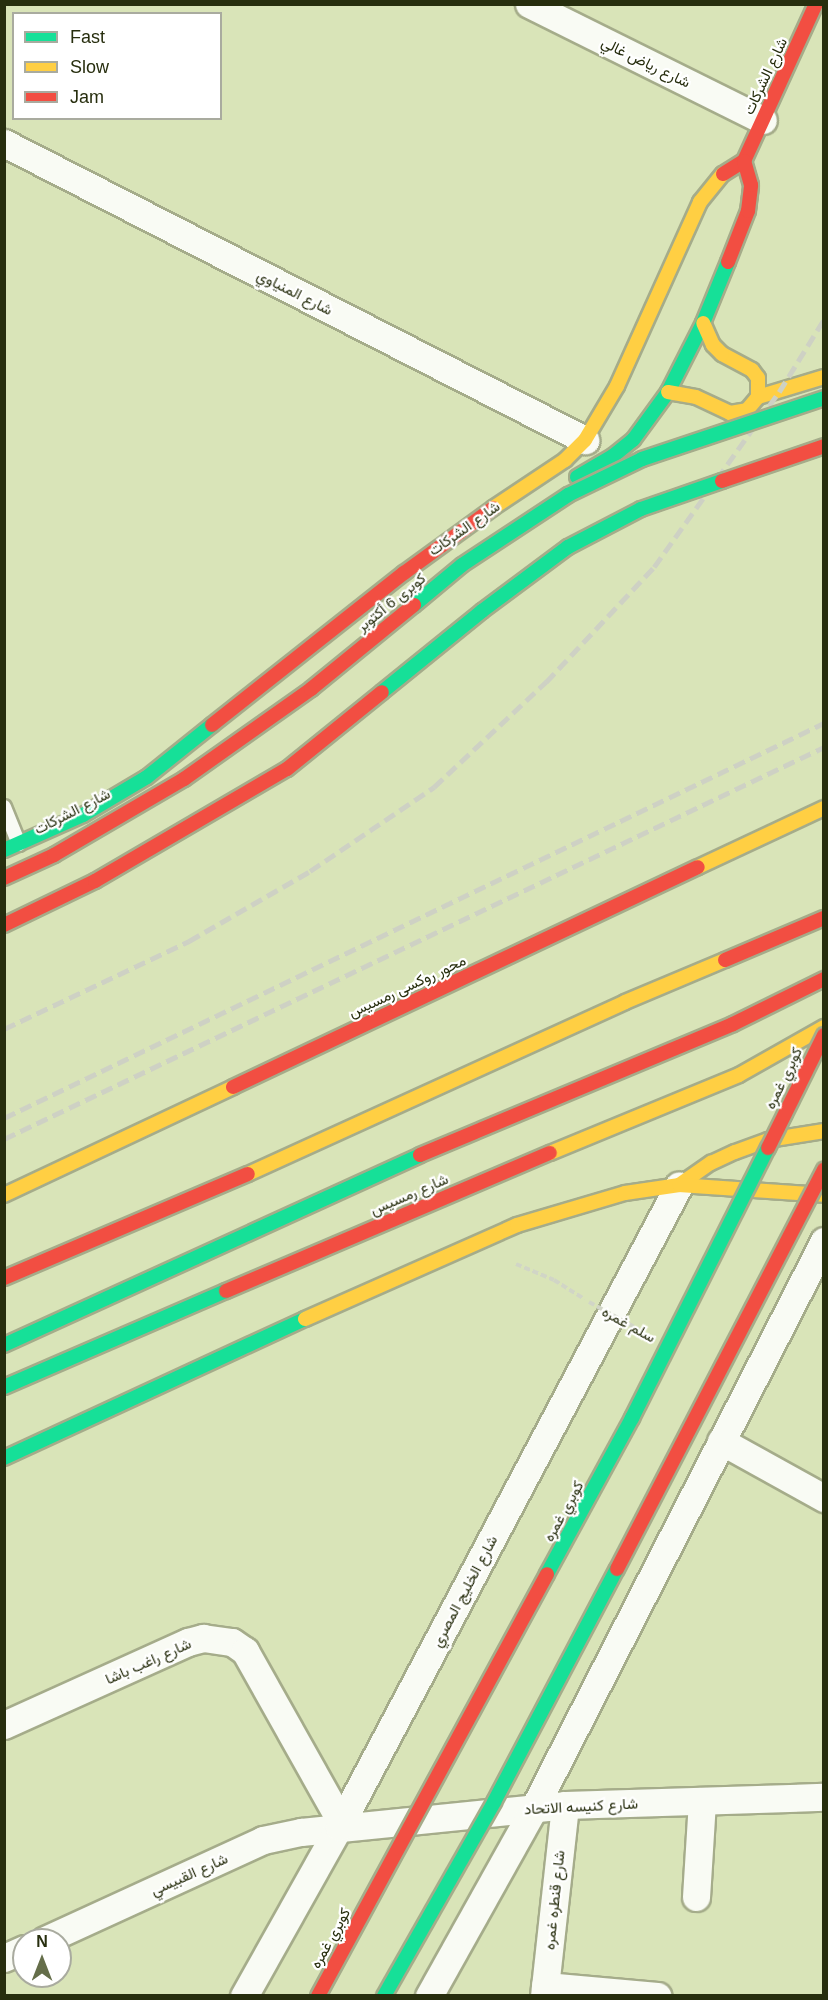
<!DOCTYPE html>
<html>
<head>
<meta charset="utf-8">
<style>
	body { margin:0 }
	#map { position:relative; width:828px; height:2000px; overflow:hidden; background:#d9e4b8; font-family:Arial,Vazirmatn,sans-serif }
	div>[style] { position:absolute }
	.path>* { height:4px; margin-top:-2px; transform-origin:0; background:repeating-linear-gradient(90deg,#d1d5c6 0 6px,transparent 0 9px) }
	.roads { filter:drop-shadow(2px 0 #a5ac8a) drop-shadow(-2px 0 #a5ac8a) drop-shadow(0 2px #a5ac8a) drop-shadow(0 -2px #a5ac8a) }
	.lane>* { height:14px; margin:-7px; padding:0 7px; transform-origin:7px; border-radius:7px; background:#f9fbf4 }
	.street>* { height:27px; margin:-13.5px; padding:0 13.5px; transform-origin:13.5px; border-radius:13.5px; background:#f9fbf4 }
	.fast>* { height:14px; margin:-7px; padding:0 7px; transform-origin:7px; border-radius:7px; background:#16e098 }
	.slow>* { height:14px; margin:-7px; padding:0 7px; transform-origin:7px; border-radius:7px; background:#ffcf43 }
	.jam>* { height:14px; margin:-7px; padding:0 7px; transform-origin:7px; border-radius:7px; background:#f24e42 }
	.rail>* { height:4.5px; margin-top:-2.25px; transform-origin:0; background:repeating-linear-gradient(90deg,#ced1c4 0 12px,transparent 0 18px) }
	.path-bridge>* { height:4px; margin-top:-2px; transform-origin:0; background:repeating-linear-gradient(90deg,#d1d5c6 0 6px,transparent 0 9px) }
	.bridges { filter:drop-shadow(2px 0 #a5ac8a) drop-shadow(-2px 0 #a5ac8a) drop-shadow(0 2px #a5ac8a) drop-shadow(0 -2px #a5ac8a) }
	.fast-bridge>* { height:14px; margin:-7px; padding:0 7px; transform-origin:7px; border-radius:7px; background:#16e098 }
	.jam-bridge>* { height:14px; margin:-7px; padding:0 7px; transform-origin:7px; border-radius:7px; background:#f24e42 }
	span { translate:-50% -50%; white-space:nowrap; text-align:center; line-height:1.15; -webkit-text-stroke:4.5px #fff; paint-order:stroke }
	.street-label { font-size:15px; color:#272e0e }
	.frame { position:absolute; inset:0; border:6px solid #272e0e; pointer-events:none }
	.legend { position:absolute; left:12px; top:12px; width:210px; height:108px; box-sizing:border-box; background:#fff; border:2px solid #a9ab9f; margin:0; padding:8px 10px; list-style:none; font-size:18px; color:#272e0e }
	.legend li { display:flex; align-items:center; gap:12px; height:30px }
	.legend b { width:30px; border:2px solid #a9ab9f }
	.north { position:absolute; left:12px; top:1928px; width:60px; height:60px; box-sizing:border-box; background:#fff; border:2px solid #a9ab9f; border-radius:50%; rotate:0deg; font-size:16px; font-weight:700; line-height:24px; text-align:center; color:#272e0e }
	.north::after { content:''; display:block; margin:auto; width:21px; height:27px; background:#656e4a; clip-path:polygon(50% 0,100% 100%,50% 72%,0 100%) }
</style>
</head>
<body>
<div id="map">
	<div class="path">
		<i style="left:516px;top:1264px;width:41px;rotate:22.8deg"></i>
		<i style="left:554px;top:1280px;width:36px;rotate:32deg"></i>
	</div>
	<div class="roads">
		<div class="lane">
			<i style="left:4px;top:807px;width:40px;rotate:68deg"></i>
		</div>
		<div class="street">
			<i style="left:529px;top:4px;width:261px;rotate:26.4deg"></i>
			<i style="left:4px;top:143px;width:653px;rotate:27.08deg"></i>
			<i style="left:721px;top:1441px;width:118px;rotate:29deg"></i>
			<i style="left:4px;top:1725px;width:202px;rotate:-24.3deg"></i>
			<i style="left:188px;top:1642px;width:16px;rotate:-15deg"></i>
			<i style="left:203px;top:1638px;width:29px;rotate:8deg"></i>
			<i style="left:232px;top:1642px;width:16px;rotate:35deg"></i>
			<i style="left:245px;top:1651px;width:196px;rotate:60.7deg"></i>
			<i style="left:696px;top:1897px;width:96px;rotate:-86.4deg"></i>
			<i style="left:45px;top:1940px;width:240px;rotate:-24.6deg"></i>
			<i style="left:263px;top:1840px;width:39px;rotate:-12deg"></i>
			<i style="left:301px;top:1832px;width:265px;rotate:-5.8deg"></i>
			<i style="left:565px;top:1805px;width:259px;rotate:-1.8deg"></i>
			<i style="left:4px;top:1958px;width:22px;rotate:-24deg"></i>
			<i style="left:545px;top:1986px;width:113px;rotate:5.1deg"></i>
			<i style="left:244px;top:1996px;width:194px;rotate:-60.7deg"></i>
			<i style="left:339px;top:1827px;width:726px;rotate:-62.09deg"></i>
			<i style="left:429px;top:1996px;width:215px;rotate:-60.8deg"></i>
			<i style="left:534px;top:1808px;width:637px;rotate:-62.91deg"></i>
			<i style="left:544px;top:1996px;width:192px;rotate:-83.7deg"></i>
		</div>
		<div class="fast">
			<i style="left:577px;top:477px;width:42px;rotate:-30.3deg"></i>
			<i style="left:613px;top:456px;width:26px;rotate:-39deg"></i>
			<i style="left:633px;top:440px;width:59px;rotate:-53.9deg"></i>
			<i style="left:668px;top:392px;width:77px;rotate:-63.1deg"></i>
			<i style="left:703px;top:323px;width:66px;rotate:-67.7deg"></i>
			<i style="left:4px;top:850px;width:86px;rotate:-23.9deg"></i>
			<i style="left:83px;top:815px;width:74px;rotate:-30.7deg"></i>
			<i style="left:147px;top:777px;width:83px;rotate:-38.7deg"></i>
			<i style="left:4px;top:1345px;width:457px;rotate:-24.5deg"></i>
			<i style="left:4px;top:1387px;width:242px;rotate:-23.4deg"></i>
			<i style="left:4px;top:1458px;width:332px;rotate:-24.8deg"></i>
		</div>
		<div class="slow">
			<i style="left:668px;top:392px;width:28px;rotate:10deg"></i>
			<i style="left:696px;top:397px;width:38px;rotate:25deg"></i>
			<i style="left:730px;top:413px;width:17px;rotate:-10deg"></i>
			<i style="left:747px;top:410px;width:17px;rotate:-50deg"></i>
			<i style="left:758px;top:397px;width:19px;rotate:-90deg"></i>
			<i style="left:758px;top:378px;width:10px;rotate:-127deg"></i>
			<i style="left:752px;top:370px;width:34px;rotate:-152deg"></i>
			<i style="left:722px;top:354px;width:13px;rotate:-135deg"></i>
			<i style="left:713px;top:345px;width:24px;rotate:-114deg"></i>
			<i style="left:758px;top:397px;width:69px;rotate:-16.9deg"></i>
			<i style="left:493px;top:508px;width:87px;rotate:-33.7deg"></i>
			<i style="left:565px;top:460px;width:28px;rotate:-45deg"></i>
			<i style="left:585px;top:440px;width:63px;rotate:-59.3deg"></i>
			<i style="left:617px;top:386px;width:202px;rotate:-65.7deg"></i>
			<i style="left:700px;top:202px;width:36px;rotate:-51deg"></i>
			<i style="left:698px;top:867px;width:139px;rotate:-25.1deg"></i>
			<i style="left:550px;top:1153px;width:204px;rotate:-22.4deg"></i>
			<i style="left:739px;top:1075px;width:98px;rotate:-29.5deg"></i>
			<i style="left:248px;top:1174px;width:414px;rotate:-24.5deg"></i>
			<i style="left:625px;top:1002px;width:108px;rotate:-22.8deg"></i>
			<i style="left:679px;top:1185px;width:39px;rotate:-35deg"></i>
			<i style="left:711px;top:1163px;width:26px;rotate:-25deg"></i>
			<i style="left:735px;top:1152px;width:35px;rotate:-20deg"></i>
			<i style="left:768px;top:1140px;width:57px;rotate:-9.1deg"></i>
			<i style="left:4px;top:1195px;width:253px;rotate:-25.2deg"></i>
			<i style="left:305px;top:1319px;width:232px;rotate:-23.9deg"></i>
			<i style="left:517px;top:1225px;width:113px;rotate:-16.5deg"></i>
			<i style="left:625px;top:1193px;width:55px;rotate:-8.4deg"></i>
			<i style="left:679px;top:1185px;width:145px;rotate:3.9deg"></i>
		</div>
		<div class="jam">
			<i style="left:723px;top:174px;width:25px;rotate:-32deg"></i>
			<i style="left:744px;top:161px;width:173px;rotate:-65.4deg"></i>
			<i style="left:728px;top:262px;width:55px;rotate:-68.6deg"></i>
			<i style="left:748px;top:211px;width:26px;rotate:-83deg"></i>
			<i style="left:751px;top:185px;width:25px;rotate:-106deg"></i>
			<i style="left:212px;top:725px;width:245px;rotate:-38.4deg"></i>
			<i style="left:404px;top:573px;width:110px;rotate:-36.1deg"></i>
			<i style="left:725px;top:960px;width:108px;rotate:-23deg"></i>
			<i style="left:233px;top:1087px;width:514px;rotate:-25.32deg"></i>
			<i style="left:420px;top:1155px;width:339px;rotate:-22.7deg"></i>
			<i style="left:733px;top:1024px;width:102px;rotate:-26.3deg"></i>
			<i style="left:4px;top:1278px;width:265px;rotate:-23.1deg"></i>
			<i style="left:226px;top:1291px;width:352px;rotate:-23.1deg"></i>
		</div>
	</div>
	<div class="rail">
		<i style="left:4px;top:1029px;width:205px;rotate:-25.4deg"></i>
		<i style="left:189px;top:941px;width:140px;rotate:-30deg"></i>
		<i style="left:310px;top:871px;width:150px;rotate:-34.1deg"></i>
		<i style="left:434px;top:787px;width:154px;rotate:-43.2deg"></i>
		<i style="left:546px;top:682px;width:158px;rotate:-46.8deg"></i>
		<i style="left:654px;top:567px;width:215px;rotate:-54.5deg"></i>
		<i style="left:779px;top:392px;width:86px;rotate:-58.3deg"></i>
		<i style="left:4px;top:1118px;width:910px;rotate:-25.72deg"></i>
		<i style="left:4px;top:1139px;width:909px;rotate:-25.55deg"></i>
	</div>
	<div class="path-bridge">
		<i style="left:589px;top:1302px;width:56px;rotate:28.9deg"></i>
	</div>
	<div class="bridges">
		<div class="fast-bridge">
			<i style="left:414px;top:605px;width:62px;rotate:-39.8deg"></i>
			<i style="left:462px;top:565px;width:127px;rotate:-33.4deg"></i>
			<i style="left:568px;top:495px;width:82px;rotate:-25.9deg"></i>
			<i style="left:642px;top:459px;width:192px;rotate:-18.5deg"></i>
			<i style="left:382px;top:692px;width:129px;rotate:-39deg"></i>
			<i style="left:482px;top:611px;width:107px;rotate:-36.7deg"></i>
			<i style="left:568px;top:547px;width:82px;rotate:-27.5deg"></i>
			<i style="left:641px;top:509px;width:86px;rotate:-19.1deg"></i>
			<i style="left:547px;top:1574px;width:178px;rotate:-61.4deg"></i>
			<i style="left:632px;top:1418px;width:302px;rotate:-63.3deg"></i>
			<i style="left:384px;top:1996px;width:223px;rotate:-60.4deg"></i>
			<i style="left:494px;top:1802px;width:263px;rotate:-62.2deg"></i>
		</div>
		<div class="jam-bridge">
			<i style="left:722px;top:481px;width:108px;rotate:-18.9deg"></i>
			<i style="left:4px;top:878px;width:55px;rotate:-24.7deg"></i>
			<i style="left:54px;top:855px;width:151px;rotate:-30.3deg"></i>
			<i style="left:184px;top:779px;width:156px;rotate:-35.3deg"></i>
			<i style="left:311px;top:689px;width:133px;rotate:-39.2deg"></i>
			<i style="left:4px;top:925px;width:101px;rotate:-25.8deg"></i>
			<i style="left:95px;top:881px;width:222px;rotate:-30.3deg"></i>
			<i style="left:287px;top:769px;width:122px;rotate:-39deg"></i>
			<i style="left:768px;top:1148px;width:126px;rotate:-63.6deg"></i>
			<i style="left:617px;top:1569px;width:450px;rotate:-62.6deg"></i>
			<i style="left:318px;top:1996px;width:480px;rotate:-61.5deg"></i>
		</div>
	</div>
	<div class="street-label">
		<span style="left:646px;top:62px;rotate:26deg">شارع رياض غالي</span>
		<span style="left:765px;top:76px;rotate:-65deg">شارع الشركات</span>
		<span style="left:295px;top:292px;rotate:27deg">شارع المنياوي</span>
		<span style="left:464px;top:528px;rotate:-35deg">شارع الشركات</span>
		<span style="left:391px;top:602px;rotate:-39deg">كوبرى 6 أكتوبر</span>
		<span style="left:72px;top:811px;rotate:-27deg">شارع الشركات</span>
		<span style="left:407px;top:986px;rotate:-25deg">محور روكسى رمسيس</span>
		<span style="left:783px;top:1078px;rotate:-64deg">كوبري غمره</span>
		<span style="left:409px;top:1194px;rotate:-23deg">شارع رمسيس</span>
		<span style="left:629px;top:1324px;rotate:29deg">سلم غمره</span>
		<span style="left:563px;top:1511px;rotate:-61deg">كوبري غمره</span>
		<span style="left:464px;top:1591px;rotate:-62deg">شارع الخليج المصري</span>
		<span style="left:148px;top:1661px;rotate:-24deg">شارع راغب باشا</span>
		<span style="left:581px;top:1806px;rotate:-3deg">شارع كنيسه الاتحاد</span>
		<span style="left:189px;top:1874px;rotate:-24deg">شارع القبيسي</span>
		<span style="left:554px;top:1900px;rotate:-84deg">شارع قنطره غمره</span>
		<span style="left:330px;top:1938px;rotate:-61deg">كوبري غمره</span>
	</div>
	<div class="frame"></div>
	<ul class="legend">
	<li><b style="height:8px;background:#16e098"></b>Fast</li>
	<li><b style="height:8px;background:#ffcf43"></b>Slow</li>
	<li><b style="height:8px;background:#f24e42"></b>Jam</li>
	</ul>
	<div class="north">N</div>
</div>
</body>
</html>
